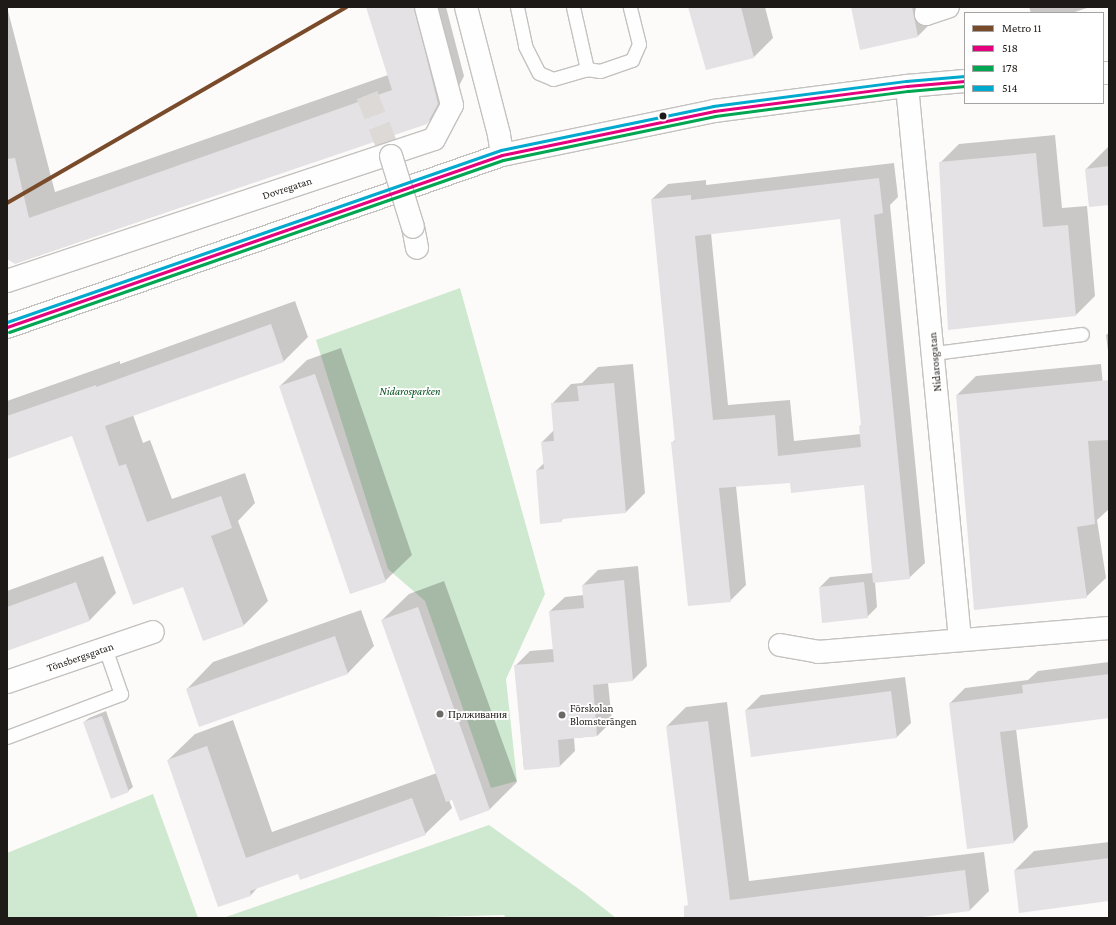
<!DOCTYPE html>
<html>
<head>
<meta charset="utf-8">
<style>
	body { margin:0 }
	#map { position:relative; width:1116px; height:925px; overflow:hidden; background:#fdfbf9; font-family:"Crimson Pro",serif }
	div>[style] { position:absolute }
	.forest>* { inset:0; background:#cfe8d0 }
	.shadow>* { inset:0; background:#0003 }
	.building>* { inset:0; background:#e4e2e4 }
	.street-tunnel>* { height:22px; margin-top:-11px; transform-origin:0; background:repeating-linear-gradient(90deg,#dcd9d7 0 22px,transparent 0 33px) }
	.roads { filter:drop-shadow(1px 0 #c4c2bf) drop-shadow(-1px 0 #c4c2bf) drop-shadow(0 1px #c4c2bf) drop-shadow(0 -1px #c4c2bf) }
	.lane>* { height:13px; margin:-6.5px; padding:0 6.5px; transform-origin:6.5px; border-radius:6.5px; background:#fffefe }
	.street>* { height:22px; margin:-11px; padding:0 11px; transform-origin:11px; border-radius:11px; background:#fffefe }
	.secondary>* { height:22px; margin:-11px; padding:0 11px; transform-origin:11px; border-radius:11px; background:#fffefe }
	.bridges { filter:drop-shadow(1px 0 #c4c2bf) drop-shadow(-1px 0 #c4c2bf) drop-shadow(0 1px #c4c2bf) drop-shadow(0 -1px #c4c2bf) }
	.street-bridge>* { height:22px; margin:-11px; padding:0 11px; transform-origin:11px; border-radius:11px; background:#fffefe }
	.bus-1>* { height:3px; margin:-1.5px; padding:0 1.5px; transform-origin:1.5px; border-radius:1.5px; background:#e5007d }
	.bus-2>* { height:3px; margin:-1.5px; padding:0 1.5px; transform-origin:1.5px; border-radius:1.5px; background:#00a651 }
	.bus-3>* { height:3px; margin:-1.5px; padding:0 1.5px; transform-origin:1.5px; border-radius:1.5px; background:#00a9ce }
	.metro-1>* { height:4px; margin:-2px; padding:0 2px; transform-origin:2px; border-radius:2px; background:#7a4b2a }
	.dots>* { width:11px; height:11px; translate:-50% -50%; box-sizing:border-box; border:2px solid #fff; border-radius:50% }
	span { translate:-50% -50%; white-space:nowrap; text-align:center; line-height:1.15; -webkit-text-stroke:3.5px #fff; paint-order:stroke }
	.street-label { font-size:11px; color:#1e1a17 }
	.park-label { font-size:11px; color:#06501e; font-style:italic }
	.poi-label { font-size:11px; color:#1e1a17 }
	.left { translate:0 -50%; text-align:left }
	.frame { position:absolute; inset:0; border:8px solid #1e1a17; pointer-events:none }
	.legend { position:absolute; left:964px; top:12px; width:140px; height:92px; box-sizing:border-box; background:#fff; border:1px solid #a5a3a2; margin:0; padding:5px 7px; list-style:none; font-size:12px; color:#1e1a17 }
	.legend li { display:flex; align-items:center; gap:8px; height:20px }
	.legend b { width:20px; border:1px solid #a5a3a2 }
</style>
</head>
<body>
<div id="map">
	<div class="forest">
		<i style="clip-path:polygon(460px 288px,545px 594px,506px 679px,517px 781px,491px 788px,425px 601px,388px 569px,316px 340px)"></i>
		<i style="clip-path:polygon(153px 794px,198px 918px,7px 918px,7px 853px)"></i>
		<i style="clip-path:polygon(489px 825px,583px 892px,616px 918px,506px 918px,504px 915px,393px 918px,223px 918px)"></i>
	</div>
	<div class="shadow">
		<i style="clip-path:polygon(7px 7px,55px 192px,388px 75px,367px 7px,446px 7px,464px 76px,454px 96px,427px 123px,7px 258px)"></i>
		<i style="clip-path:polygon(689px 7px,765px 7px,773px 38px,754px 57px)"></i>
		<i style="clip-path:polygon(852px 7px,935px 7px,937px 17px,918px 36px)"></i>
		<i style="clip-path:polygon(1029px 7px,1090px 7px,1072px 13px,1031px 13px)"></i>
		<i style="clip-path:polygon(1055px 135px,1062px 208px,1087px 206px,1095px 296px,1076px 315px,940px 163px,959px 144px)"></i>
		<i style="clip-path:polygon(1109px 146px,1109px 204px,1086px 169px)"></i>
		<i style="clip-path:polygon(evenodd,894px 163px,898px 197px,890px 205px,925px 563px,909px 578px,875px 582px,877px 607px,867px 617px,820px 587px,830px 577px,873px 573px,865px 484px,791px 482px,736px 486px,746px 585px,730px 601px,672px 443px,676px 439px,652px 199px,668px 184px,706px 180px,706px 185px,894px 163px,841px 217px,862px 424px,860px 426px,861px 434px,794px 441px,790px 400px,728px 405px,711px 233px,841px 217px)"></i>
		<i style="clip-path:polygon(295px 301px,308px 337px,284px 361px,133px 415px,143px 443px,150px 440px,172px 499px,245px 473px,255px 503px,238px 521px,268px 601px,244px 625px,183px 585px,73px 435px,7px 458px,7px 401px,120px 361px,120px 364px)"></i>
		<i style="clip-path:polygon(1109px 333px,1109px 359px,1106px 335px)"></i>
		<i style="clip-path:polygon(341px 348px,412px 555px,385px 581px,280px 386px,307px 360px)"></i>
		<i style="clip-path:polygon(633px 364px,645px 493px,626px 512px,565px 517px,561px 521px,537px 470px,544px 463px,542px 442px,554px 430px,552px 404px,571px 384px,582px 383px,598px 367px)"></i>
		<i style="clip-path:polygon(1101px 364px,1109px 451px,1109px 509px,1097px 520px,1106px 578px,1086px 597px,957px 395px,976px 376px)"></i>
		<i style="clip-path:polygon(103px 556px,116px 593px,90px 620px,7px 650px,7px 591px)"></i>
		<i style="clip-path:polygon(638px 566px,647px 666px,633px 680px,608px 683px,612px 721px,597px 736px,574px 738px,575px 751px,560px 766px,524px 769px,515px 666px,530px 651px,554px 649px,550px 611px,565px 597px,584px 595px,583px 585px,598px 570px)"></i>
		<i style="clip-path:polygon(444px 581px,517px 782px,490px 809px,460px 819px,453px 798px,449px 800px,452px 808px,425px 834px,298px 873px,258px 887px,251px 895px,219px 906px,168px 760px,195px 734px,233px 720px,272px 832px,437px 773px,382px 620px,409px 594px)"></i>
		<i style="clip-path:polygon(361px 610px,374px 646px,348px 673px,200px 726px,187px 689px,213px 662px)"></i>
		<i style="clip-path:polygon(1109px 662px,1109px 717px,1016px 729px,1028px 827px,1014px 842px,950px 703px,965px 688px,1028px 680px,1038px 671px)"></i>
		<i style="clip-path:polygon(905px 677px,911px 723px,896px 738px,746px 710px,761px 695px)"></i>
		<i style="clip-path:polygon(727px 702px,749px 881px,984px 852px,989px 891px,970px 910px,907px 918px,691px 918px,667px 726px,686px 707px)"></i>
		<i style="clip-path:polygon(106px 711px,133px 787px,128px 791px,84px 722px,89px 718px)"></i>
		<i style="clip-path:polygon(1109px 842px,1109px 900px,1015px 870px,1034px 851px)"></i>
	</div>
	<div class="building">
		<i style="clip-path:polygon(366px 7px,414px 7px,438px 104px,427px 124px,15px 264px,7px 259px,7px 159px,15px 158px,29px 218px,392px 90px)"></i>
		<i style="clip-path:polygon(688px 7px,741px 7px,754px 58px,706px 70px)"></i>
		<i style="clip-path:polygon(851px 7px,912px 7px,918px 37px,860px 50px)"></i>
		<i style="clip-path:polygon(1036px 153px,1043px 227px,1068px 225px,1076px 316px,948px 330px,939px 162px)"></i>
		<i style="clip-path:polygon(1109px 166px,1109px 205px,1089px 207px,1085px 169px)"></i>
		<i style="clip-path:polygon(evenodd,879px 178px,883px 213px,874px 215px,910px 579px,873px 583px,864px 485px,791px 493px,790px 483px,719px 488px,731px 602px,688px 606px,671px 442px,675px 442px,651px 199px,691px 195px,691px 200px,879px 178px,840px 219px,861px 425px,859px 426px,861px 447px,778px 456px,775px 415px,713px 420px,695px 236px,840px 219px)"></i>
		<i style="clip-path:polygon(271px 324px,284px 362px,105px 426px,119px 466px,126px 464px,147px 522px,221px 496px,232px 528px,211px 536px,244px 626px,203px 641px,183px 587px,133px 605px,72px 436px,7px 459px,7px 416px,96px 385px,96px 387px)"></i>
		<i style="clip-path:polygon(315px 374px,386px 582px,350px 594px,279px 386px)"></i>
		<i style="clip-path:polygon(1109px 380px,1109px 440px,1088px 441px,1095px 524px,1077px 527px,1087px 598px,974px 610px,956px 395px)"></i>
		<i style="clip-path:polygon(614px 383px,626px 513px,562px 519px,562px 522px,540px 524px,536px 470px,544px 469px,541px 442px,554px 441px,551px 403px,579px 401px,577px 386px)"></i>
		<i style="clip-path:polygon(624px 580px,633px 681px,593px 685px,597px 736px,558px 740px,560px 767px,524px 770px,514px 665px,554px 662px,549px 611px,584px 608px,582px 585px)"></i>
		<i style="clip-path:polygon(76px 582px,90px 621px,7px 651px,7px 607px)"></i>
		<i style="clip-path:polygon(864px 582px,868px 618px,822px 623px,819px 587px)"></i>
		<i style="clip-path:polygon(418px 607px,490px 810px,460px 821px,452px 800px,446px 802px,381px 620px)"></i>
		<i style="clip-path:polygon(335px 636px,348px 674px,199px 727px,186px 689px)"></i>
		<i style="clip-path:polygon(1109px 674px,1109px 718px,1000px 732px,1014px 843px,967px 849px,949px 703px,1023px 693px,1022px 685px)"></i>
		<i style="clip-path:polygon(891px 691px,897px 738px,751px 757px,745px 710px)"></i>
		<i style="clip-path:polygon(102px 716px,129px 792px,111px 799px,83px 722px)"></i>
		<i style="clip-path:polygon(708px 721px,730px 900px,965px 870px,970px 911px,915px 918px,684px 918px,684px 906px,688px 905px,666px 726px)"></i>
		<i style="clip-path:polygon(207px 746px,246px 858px,412px 798px,426px 835px,300px 880px,298px 874px,250px 891px,251px 896px,218px 907px,167px 760px)"></i>
		<i style="clip-path:polygon(1109px 858px,1109px 901px,1019px 913px,1014px 870px)"></i>
	</div>
	<div class="street-tunnel">
		<i style="left:367px;top:95px;width:66px;rotate:68.5deg"></i>
	</div>
	<div class="roads">
		<div class="lane">
			<i style="left:517px;top:7px;width:40px;rotate:78deg"></i>
			<i style="left:525px;top:46px;width:30px;rotate:63deg"></i>
			<i style="left:539px;top:73px;width:15px;rotate:23deg"></i>
			<i style="left:553px;top:79px;width:35px;rotate:-16deg"></i>
			<i style="left:573px;top:7px;width:64px;rotate:77.3deg"></i>
			<i style="left:587px;top:69px;width:13px;rotate:9deg"></i>
			<i style="left:600px;top:71px;width:34px;rotate:-19deg"></i>
			<i style="left:632px;top:60px;width:17px;rotate:-66deg"></i>
			<i style="left:639px;top:44px;width:38px;rotate:-104deg"></i>
			<i style="left:934px;top:353px;width:149px;rotate:-7.3deg"></i>
			<i style="left:7px;top:737px;width:122px;rotate:-20.7deg"></i>
			<i style="left:121px;top:694px;width:49px;rotate:-109.2deg"></i>
		</div>
		<div class="street">
			<i style="left:466px;top:7px;width:132px;rotate:75.5deg"></i>
			<i style="left:499px;top:135px;width:20px;rotate:81deg"></i>
			<i style="left:927px;top:7px;width:7px;rotate:98deg"></i>
			<i style="left:926px;top:14px;width:23px;rotate:-18deg"></i>
			<i style="left:907px;top:86px;width:556px;rotate:84.53deg"></i>
			<i style="left:413px;top:227px;width:21px;rotate:79deg"></i>
			<i style="left:7px;top:281px;width:450px;rotate:-18.4deg"></i>
			<i style="left:434px;top:139px;width:38px;rotate:-62deg"></i>
			<i style="left:452px;top:105px;width:101px;rotate:-104.9deg"></i>
			<i style="left:780px;top:645px;width:39px;rotate:10deg"></i>
			<i style="left:818px;top:652px;width:292px;rotate:-4.7deg"></i>
			<i style="left:7px;top:682px;width:154px;rotate:-18.9deg"></i>
		</div>
		<div class="secondary">
			<i style="left:1103px;top:73px;width:6px"></i>
			<i style="left:7px;top:327px;width:524px;rotate:-19.16deg"></i>
			<i style="left:502px;top:155px;width:217px;rotate:-11.7deg"></i>
			<i style="left:714px;top:111px;width:195px;rotate:-7.4deg"></i>
			<i style="left:907px;top:86px;width:58px;rotate:-4.9deg"></i>
		</div>
	</div>
	<div class="bridges">
		<div class="street-bridge">
			<i style="left:391px;top:156px;width:74px;rotate:72.8deg"></i>
		</div>
	</div>
	<div class="bus-1">
		<i style="left:7px;top:327px;width:524px;rotate:-19.16deg"></i>
		<i style="left:502px;top:155px;width:217px;rotate:-11.7deg"></i>
		<i style="left:714px;top:111px;width:195px;rotate:-7.4deg"></i>
		<i style="left:907px;top:86px;width:58px;rotate:-4.9deg"></i>
	</div>
	<div class="bus-2">
		<i style="left:9px;top:332px;width:523px;rotate:-19.2deg"></i>
		<i style="left:503px;top:160px;width:217px;rotate:-11.7deg"></i>
		<i style="left:715px;top:116px;width:195px;rotate:-7.4deg"></i>
		<i style="left:908px;top:91px;width:57px;rotate:-5deg"></i>
	</div>
	<div class="bus-3">
		<i style="left:7px;top:322px;width:523px;rotate:-19.2deg"></i>
		<i style="left:501px;top:150px;width:217px;rotate:-11.7deg"></i>
		<i style="left:713px;top:106px;width:195px;rotate:-7.4deg"></i>
		<i style="left:906px;top:81px;width:59px;rotate:-4.8deg"></i>
	</div>
	<div class="metro-1">
		<i style="left:7px;top:203px;width:392px;rotate:-30deg"></i>
	</div>
	<div class="dots">
		<i style="left:663px;top:116px;background:#1e1a17"></i>
		<i style="left:440px;top:714px;background:#6c6966"></i>
		<i style="left:562px;top:715px;background:#6c6966"></i>
	</div>
	<div class="street-label">
		<span style="left:287px;top:188px;rotate:-18deg">Dovregatan</span>
		<span style="left:935px;top:362px;rotate:-95deg">Nidarosgatan</span>
		<span style="left:80px;top:657px;rotate:-19deg">Tönsbergsgatan</span>
	</div>
	<div class="park-label">
		<span style="left:410px;top:391px">Nidarosparken</span>
	</div>
	<div class="poi-label">
		<span class="left" style="left:570px;top:715px">Förskolan<br>Blomsterängen</span>
		<span class="left" style="left:448px;top:714px">Прлживания</span>
	</div>
	<div class="frame"></div>
	<ul class="legend">
	<li><b style="height:5px;background:#7a4b2a"></b>Metro 11</li>
	<li><b style="height:5px;background:#e5007d"></b>518</li>
	<li><b style="height:5px;background:#00a651"></b>178</li>
	<li><b style="height:5px;background:#00a9ce"></b>514</li>
	</ul>
</div>
</body>
</html>
